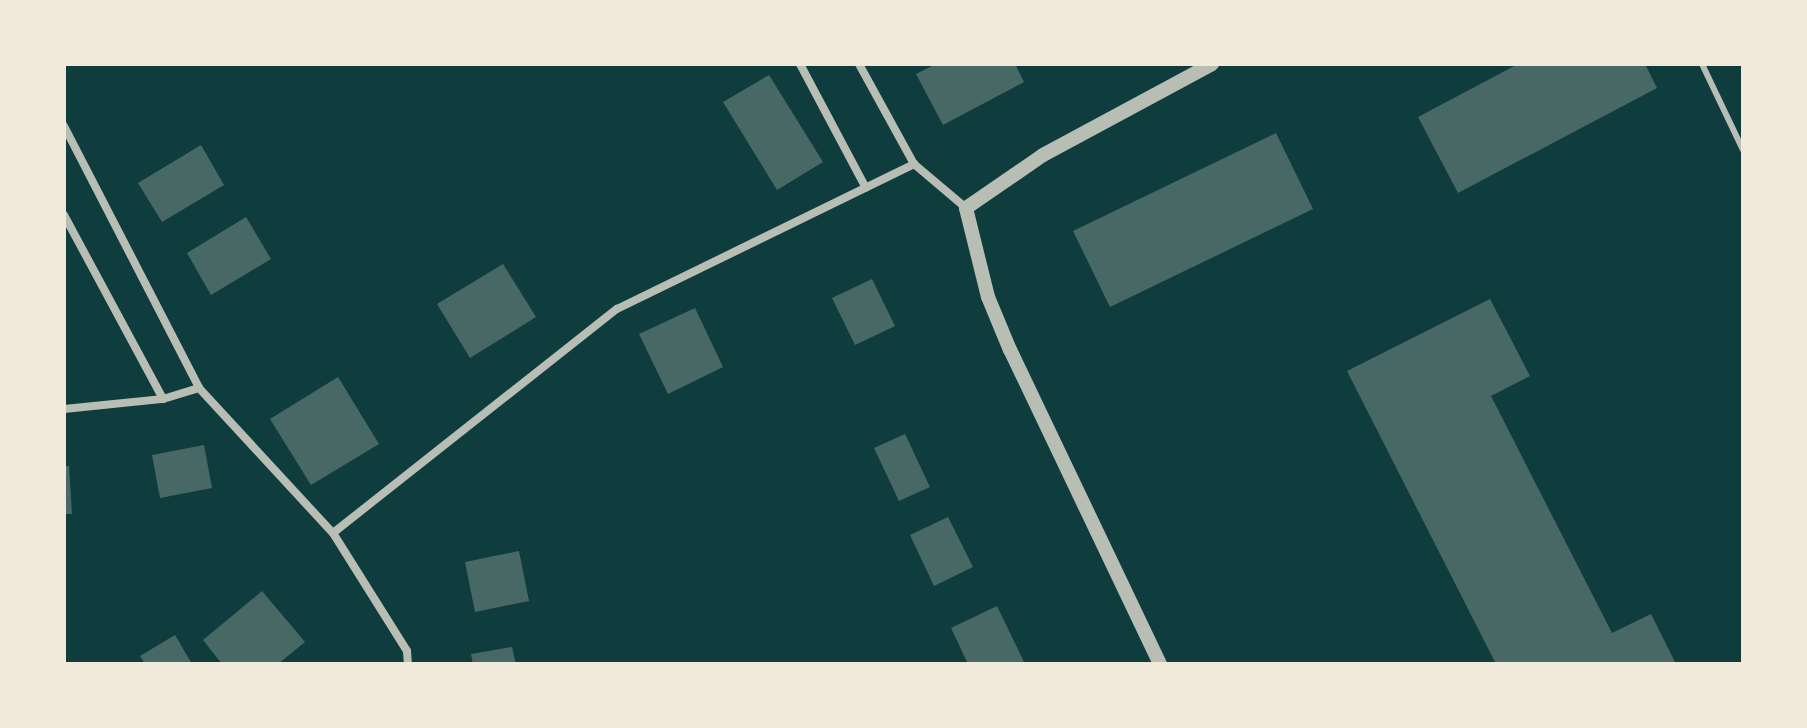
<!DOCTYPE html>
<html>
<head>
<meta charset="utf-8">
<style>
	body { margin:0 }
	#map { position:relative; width:1807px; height:728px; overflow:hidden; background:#0f3d3e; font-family:"IBM Plex Serif",serif }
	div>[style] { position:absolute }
	.building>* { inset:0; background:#486865 }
	.service>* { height:6px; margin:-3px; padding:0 3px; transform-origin:3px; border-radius:3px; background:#b8beb3 }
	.minor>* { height:8px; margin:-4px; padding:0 4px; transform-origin:4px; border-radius:4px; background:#b8beb3 }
	.tertiary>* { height:14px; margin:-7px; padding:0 7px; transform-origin:7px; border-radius:7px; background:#b8beb3 }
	span { translate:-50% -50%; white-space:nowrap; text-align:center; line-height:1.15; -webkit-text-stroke:8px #f1e9da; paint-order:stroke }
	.frame { position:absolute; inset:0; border:66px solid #f1e9da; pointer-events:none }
</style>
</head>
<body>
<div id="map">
	<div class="building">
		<i style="clip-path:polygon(936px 64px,1015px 64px,1024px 82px,943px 125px,916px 74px)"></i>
		<i style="clip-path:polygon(1518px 64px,1645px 64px,1657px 88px,1458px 193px,1418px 117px)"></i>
		<i style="clip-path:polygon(769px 75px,823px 162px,777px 190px,723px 102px)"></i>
		<i style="clip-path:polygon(1276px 133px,1313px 209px,1110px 307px,1073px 231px)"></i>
		<i style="clip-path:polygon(201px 145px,224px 185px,162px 222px,138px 183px)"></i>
		<i style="clip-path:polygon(246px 217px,271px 259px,211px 295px,187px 253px)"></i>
		<i style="clip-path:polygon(503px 264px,536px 317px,470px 358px,437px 304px)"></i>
		<i style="clip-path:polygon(872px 279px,895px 326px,855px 345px,832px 298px)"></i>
		<i style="clip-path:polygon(1490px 299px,1530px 376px,1491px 396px,1612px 633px,1651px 614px,1676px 664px,1496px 664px,1347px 371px)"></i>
		<i style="clip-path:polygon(695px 308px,723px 367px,668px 394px,639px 334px)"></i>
		<i style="clip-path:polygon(338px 377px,379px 444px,311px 485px,270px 419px)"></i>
		<i style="clip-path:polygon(905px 434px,930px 487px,899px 501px,874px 448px)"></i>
		<i style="clip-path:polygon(204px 445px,212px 488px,160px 498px,152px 455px)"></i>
		<i style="clip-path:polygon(64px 466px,69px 466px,72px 514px,64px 514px)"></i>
		<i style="clip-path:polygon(948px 517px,973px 567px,934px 586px,910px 535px)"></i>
		<i style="clip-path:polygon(519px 551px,529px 601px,475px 612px,465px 562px)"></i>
		<i style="clip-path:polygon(262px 591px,305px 642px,278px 664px,222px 664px,203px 640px)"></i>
		<i style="clip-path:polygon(997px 606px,1025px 664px,968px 664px,951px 628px)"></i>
		<i style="clip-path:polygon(175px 635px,192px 664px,145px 664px,140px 656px)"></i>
		<i style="clip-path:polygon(512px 647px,516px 664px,473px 664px,471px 654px)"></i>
	</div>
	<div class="service">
		<i style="left:1702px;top:64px;width:95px;rotate:64.5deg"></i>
	</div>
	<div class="minor">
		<i style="left:800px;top:64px;width:140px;rotate:62deg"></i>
		<i style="left:859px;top:64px;width:114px;rotate:61.2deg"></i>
		<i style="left:914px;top:164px;width:68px;rotate:40.2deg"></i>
		<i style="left:64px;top:126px;width:295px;rotate:62.7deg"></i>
		<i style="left:199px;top:388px;width:197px;rotate:47.3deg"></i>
		<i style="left:333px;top:533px;width:139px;rotate:57.9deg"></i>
		<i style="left:407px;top:651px;width:13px;rotate:86deg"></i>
		<i style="left:64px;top:215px;width:209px;rotate:61.7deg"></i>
		<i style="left:64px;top:409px;width:100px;rotate:-5.8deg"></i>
		<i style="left:163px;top:399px;width:38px;rotate:-17deg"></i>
		<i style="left:333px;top:533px;width:362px;rotate:-38.3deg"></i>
		<i style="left:617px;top:309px;width:331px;rotate:-26deg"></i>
	</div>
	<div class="tertiary">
		<i style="left:1160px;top:664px;width:348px;rotate:-115.5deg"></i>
		<i style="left:1010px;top:350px;width:57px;rotate:-112.5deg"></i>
		<i style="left:988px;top:297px;width:92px;rotate:-103.9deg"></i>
		<i style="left:966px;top:208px;width:93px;rotate:-34.5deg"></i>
		<i style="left:1043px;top:155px;width:192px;rotate:-28.3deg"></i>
	</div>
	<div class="frame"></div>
</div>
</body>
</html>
